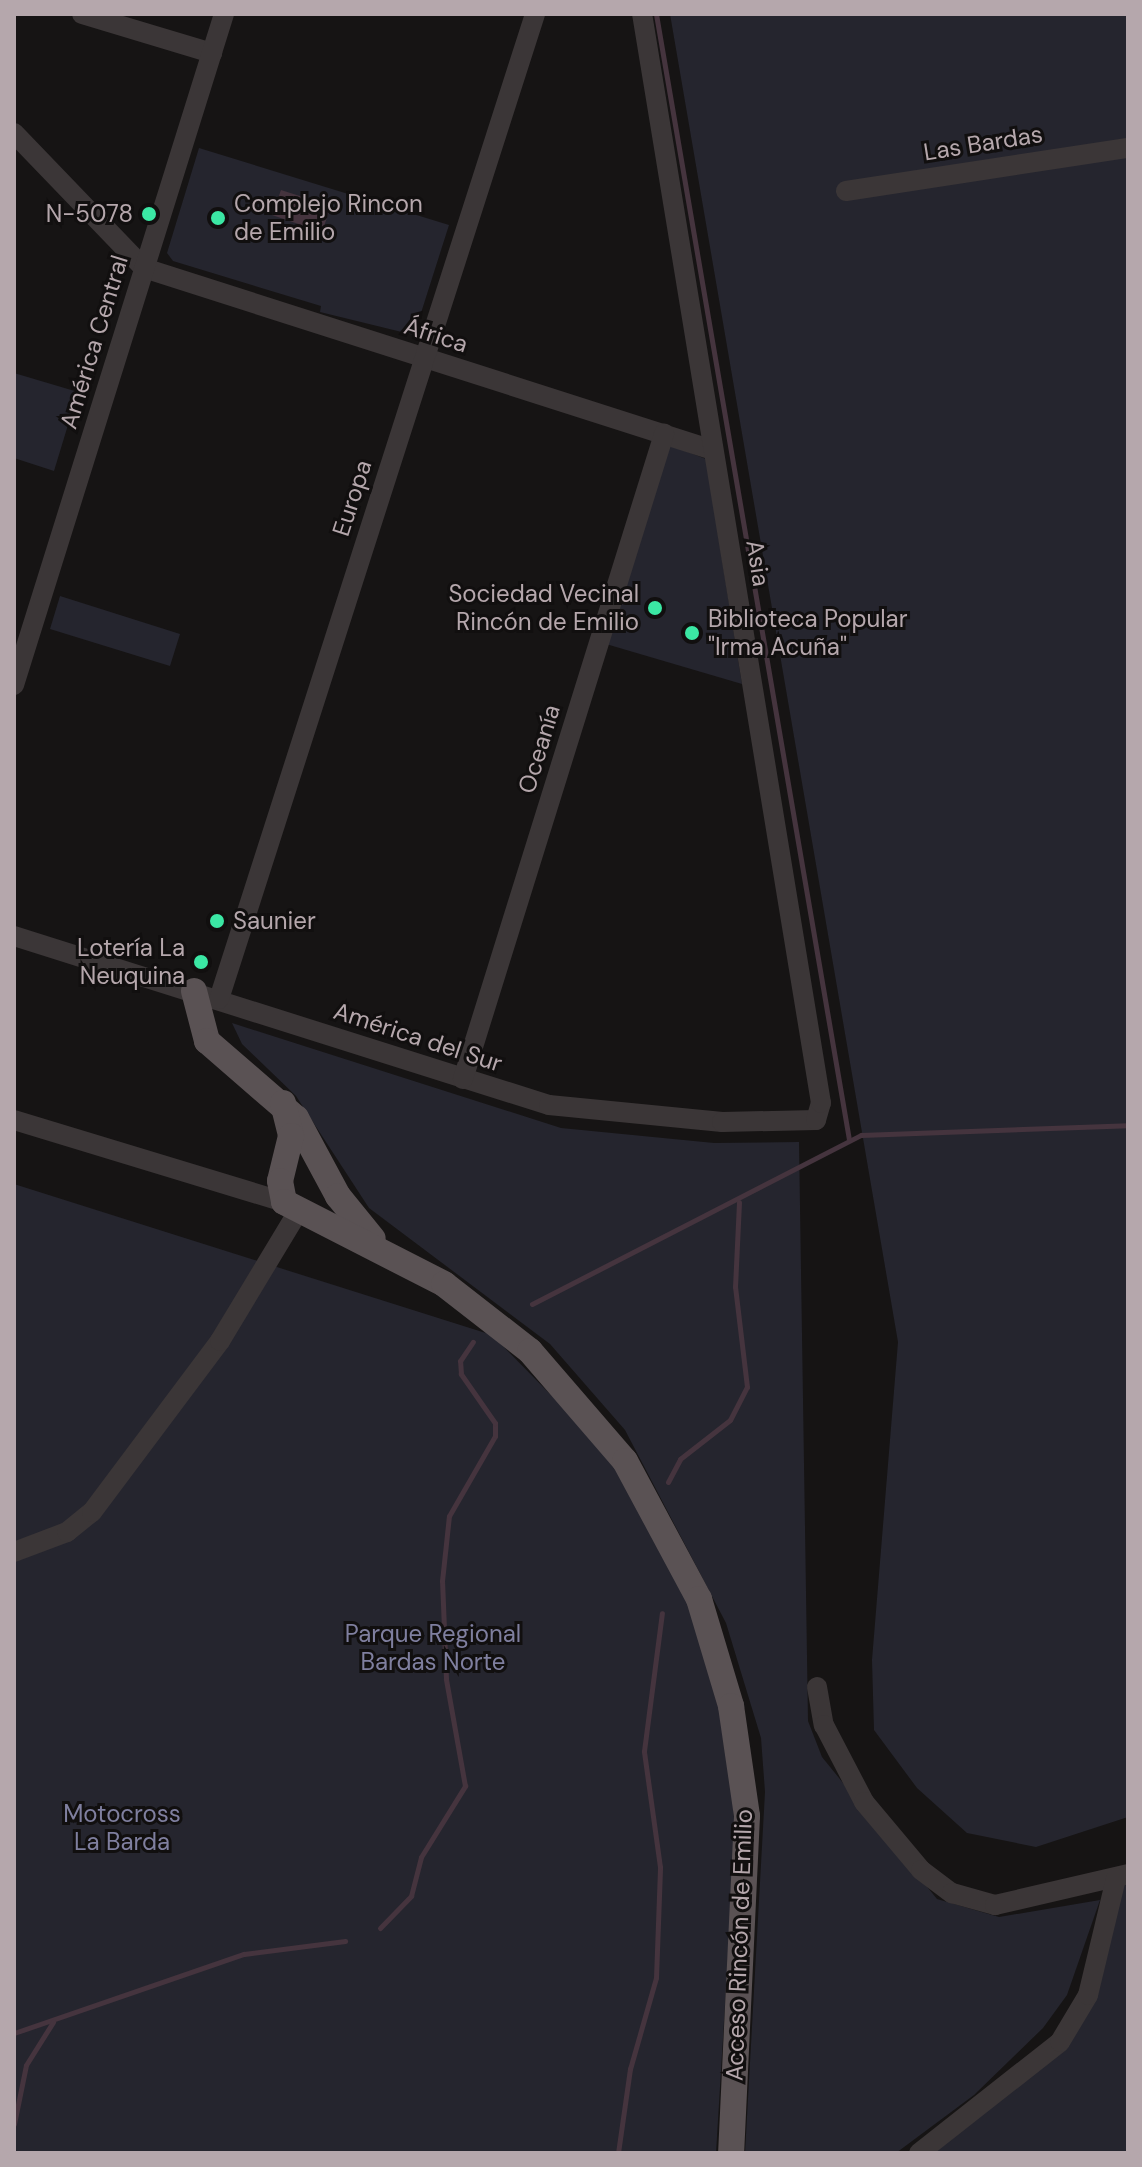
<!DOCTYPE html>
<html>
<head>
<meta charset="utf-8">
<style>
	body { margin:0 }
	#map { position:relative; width:1142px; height:2167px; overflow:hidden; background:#161414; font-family:"DM Sans",sans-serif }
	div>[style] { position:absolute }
	.green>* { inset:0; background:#25252e }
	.water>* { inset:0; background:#45343e }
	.stream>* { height:5px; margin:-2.5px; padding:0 2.5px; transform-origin:2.5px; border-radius:2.5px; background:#45343e }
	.minor>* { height:20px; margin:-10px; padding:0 10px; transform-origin:10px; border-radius:10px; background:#3b3637 }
	.major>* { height:26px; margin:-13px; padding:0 13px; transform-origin:13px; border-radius:13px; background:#5a5254 }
	.dots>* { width:22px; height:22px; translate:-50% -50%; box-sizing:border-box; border:4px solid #110f0f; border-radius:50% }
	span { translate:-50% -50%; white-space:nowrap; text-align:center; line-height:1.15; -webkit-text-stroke:6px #110f0f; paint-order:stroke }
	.street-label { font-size:24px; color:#b5a7ac }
	.poi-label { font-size:24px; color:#b5a7ac }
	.left { translate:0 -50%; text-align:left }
	.right { translate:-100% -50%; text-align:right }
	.park-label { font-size:24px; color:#7f7f9f }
	.frame { position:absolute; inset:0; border:16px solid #b5a7ac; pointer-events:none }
</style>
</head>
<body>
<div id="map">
	<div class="green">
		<i style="clip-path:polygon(670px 14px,1128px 14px,1128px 1817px,1036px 1847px,967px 1833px,917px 1788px,874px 1730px,872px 1660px,898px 1342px)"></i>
		<i style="clip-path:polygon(199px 148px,449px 225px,414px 335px,320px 312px,321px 306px,173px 261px,167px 253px)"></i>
		<i style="clip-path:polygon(14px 373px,78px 392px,54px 471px,14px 458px)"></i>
		<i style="clip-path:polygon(670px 445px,706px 459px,742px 684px,606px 644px)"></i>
		<i style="clip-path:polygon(60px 596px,180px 634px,170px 666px,50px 629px)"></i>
		<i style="clip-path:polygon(232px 1023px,561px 1128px,714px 1143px,799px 1142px,808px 1721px,822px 1757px,937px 1899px,999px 1917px,1100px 1900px,1067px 1995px,1043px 2028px,974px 2095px,896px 2153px,745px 2153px,765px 1792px,761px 1738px,726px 1623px,625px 1430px,550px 1344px,369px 1208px,296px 1096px,242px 1044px)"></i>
		<i style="clip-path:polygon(14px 1184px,492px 1335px,607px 1452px,684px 1588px,730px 1745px,735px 1840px,716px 2153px,14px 2153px)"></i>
		<i style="clip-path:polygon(1128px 1874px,1128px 2153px,919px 2153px,1060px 2042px)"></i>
	</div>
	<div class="water">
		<i style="clip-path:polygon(281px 190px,331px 206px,322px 232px,272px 215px)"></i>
	</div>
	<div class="stream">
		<i style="left:656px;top:14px;width:1142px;rotate:80.27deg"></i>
		<i style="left:532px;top:1304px;width:370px;rotate:-27.2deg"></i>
		<i style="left:861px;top:1135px;width:267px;rotate:-2.1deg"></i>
		<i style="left:668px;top:1482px;width:26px;rotate:-62deg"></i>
		<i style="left:680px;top:1459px;width:63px;rotate:-38deg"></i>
		<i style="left:730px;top:1420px;width:37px;rotate:-63deg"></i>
		<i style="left:747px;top:1387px;width:101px;rotate:-96.8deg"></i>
		<i style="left:735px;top:1287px;width:85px;rotate:-87.3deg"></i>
		<i style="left:380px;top:1928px;width:45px;rotate:-45.9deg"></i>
		<i style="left:411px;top:1896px;width:40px;rotate:-75.6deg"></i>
		<i style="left:421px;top:1857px;width:84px;rotate:-58.2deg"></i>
		<i style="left:465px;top:1786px;width:109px;rotate:-100.1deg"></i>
		<i style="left:446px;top:1679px;width:98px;rotate:-92.3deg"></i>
		<i style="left:442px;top:1581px;width:65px;rotate:-83.9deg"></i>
		<i style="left:449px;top:1516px;width:92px;rotate:-60.1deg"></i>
		<i style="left:495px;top:1436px;width:13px;rotate:-90deg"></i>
		<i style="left:495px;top:1423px;width:60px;rotate:-124.8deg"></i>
		<i style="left:461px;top:1374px;width:13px;rotate:-94deg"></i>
		<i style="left:460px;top:1361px;width:23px;rotate:-56deg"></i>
		<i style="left:14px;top:2033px;width:243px;rotate:-19deg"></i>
		<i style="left:244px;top:1954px;width:102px;rotate:-7.3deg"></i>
		<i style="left:14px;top:2124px;width:60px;rotate:-78.5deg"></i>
		<i style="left:26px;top:2065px;width:51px;rotate:-57.9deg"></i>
		<i style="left:618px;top:2153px;width:85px;rotate:-81.9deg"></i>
		<i style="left:630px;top:2069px;width:95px;rotate:-74.1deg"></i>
		<i style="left:656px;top:1978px;width:111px;rotate:-87.9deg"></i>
		<i style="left:660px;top:1867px;width:117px;rotate:-97.9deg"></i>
		<i style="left:644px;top:1751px;width:139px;rotate:-82.6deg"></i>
	</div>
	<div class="minor">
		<i style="left:82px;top:14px;width:136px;rotate:16.7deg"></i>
		<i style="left:14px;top:133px;width:187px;rotate:46.1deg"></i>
		<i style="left:144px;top:268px;width:597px;rotate:17.74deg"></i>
		<i style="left:846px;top:191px;width:285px;rotate:-8.7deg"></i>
		<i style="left:14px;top:685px;width:703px;rotate:-72.62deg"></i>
		<i style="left:14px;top:936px;width:561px;rotate:17.53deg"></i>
		<i style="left:549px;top:1105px;width:174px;rotate:5.6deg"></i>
		<i style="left:722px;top:1122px;width:94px;rotate:-1.2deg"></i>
		<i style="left:816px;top:1120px;width:18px;rotate:-74deg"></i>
		<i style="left:821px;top:1103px;width:1104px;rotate:-99.33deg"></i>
		<i style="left:219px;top:999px;width:1034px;rotate:-72.21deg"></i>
		<i style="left:463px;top:1079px;width:676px;rotate:-72.69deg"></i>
		<i style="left:14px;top:1120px;width:282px;rotate:16.9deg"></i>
		<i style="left:14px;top:1552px;width:57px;rotate:-20.7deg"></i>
		<i style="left:67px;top:1532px;width:32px;rotate:-39deg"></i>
		<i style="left:92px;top:1512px;width:214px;rotate:-53.2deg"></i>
		<i style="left:220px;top:1341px;width:153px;rotate:-58.9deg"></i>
		<i style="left:817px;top:1687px;width:39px;rotate:80deg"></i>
		<i style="left:824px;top:1725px;width:87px;rotate:62.5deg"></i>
		<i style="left:864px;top:1802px;width:89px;rotate:50deg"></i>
		<i style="left:921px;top:1870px;width:39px;rotate:37deg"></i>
		<i style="left:952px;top:1893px;width:45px;rotate:15.6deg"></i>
		<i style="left:995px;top:1905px;width:137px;rotate:-13.1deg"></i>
		<i style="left:919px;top:2153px;width:179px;rotate:-38.2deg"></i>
		<i style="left:1060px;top:2042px;width:55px;rotate:-59.2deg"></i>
		<i style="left:1088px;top:1995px;width:120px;rotate:-76.5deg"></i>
	</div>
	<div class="major">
		<i style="left:194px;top:991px;width:52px;rotate:75.4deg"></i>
		<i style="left:207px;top:1041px;width:118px;rotate:40.9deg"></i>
		<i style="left:296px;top:1118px;width:89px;rotate:61.7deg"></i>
		<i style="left:338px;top:1196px;width:55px;rotate:50.9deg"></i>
		<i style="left:283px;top:1103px;width:34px;rotate:76deg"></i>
		<i style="left:291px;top:1136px;width:46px;rotate:103.7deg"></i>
		<i style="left:280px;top:1181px;width:21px;rotate:79deg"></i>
		<i style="left:284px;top:1202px;width:180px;rotate:27.1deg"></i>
		<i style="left:444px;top:1284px;width:109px;rotate:37.9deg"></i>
		<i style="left:530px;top:1351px;width:145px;rotate:49.2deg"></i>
		<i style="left:625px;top:1461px;width:157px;rotate:61.8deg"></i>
		<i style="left:699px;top:1599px;width:112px;rotate:73.3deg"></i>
		<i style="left:731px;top:1706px;width:111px;rotate:81.7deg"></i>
		<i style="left:747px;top:1816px;width:337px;rotate:92.7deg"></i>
	</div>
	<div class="dots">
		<i style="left:149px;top:214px;background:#3be7a4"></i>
		<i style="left:218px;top:218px;background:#3be7a4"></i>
		<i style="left:655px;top:608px;background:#3be7a4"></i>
		<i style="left:692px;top:633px;background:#3be7a4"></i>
		<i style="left:217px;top:921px;background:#3be7a4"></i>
		<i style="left:201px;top:962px;background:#3be7a4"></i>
	</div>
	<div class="street-label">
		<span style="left:983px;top:143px;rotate:-9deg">Las Bardas</span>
		<span style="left:436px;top:335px;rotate:18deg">África</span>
		<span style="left:94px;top:342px;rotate:-73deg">América Central</span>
		<span style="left:352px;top:498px;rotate:-72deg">Europa</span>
		<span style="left:758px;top:563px;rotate:81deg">Asia</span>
		<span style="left:539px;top:749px;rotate:-73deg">Oceanía</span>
		<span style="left:418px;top:1037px;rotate:18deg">América del Sur</span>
		<span style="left:739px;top:1945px;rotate:-88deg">Acceso Rincón de Emilio</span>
	</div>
	<div class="poi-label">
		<span class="left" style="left:234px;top:218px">Complejo Rincon<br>de Emilio</span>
		<span class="right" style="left:133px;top:214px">N-5078</span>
		<span class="right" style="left:639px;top:608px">Sociedad Vecinal<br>Rincón de Emilio</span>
		<span class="left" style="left:708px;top:633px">Biblioteca Popular<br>"Irma Acuña"</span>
		<span class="left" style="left:233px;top:921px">Saunier</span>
		<span class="right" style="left:185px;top:962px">Lotería La<br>Neuquina</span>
	</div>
	<div class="park-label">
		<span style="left:433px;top:1648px">Parque Regional<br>Bardas Norte</span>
		<span style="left:122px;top:1828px">Motocross<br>La Barda</span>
	</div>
	<div class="frame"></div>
</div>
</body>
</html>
